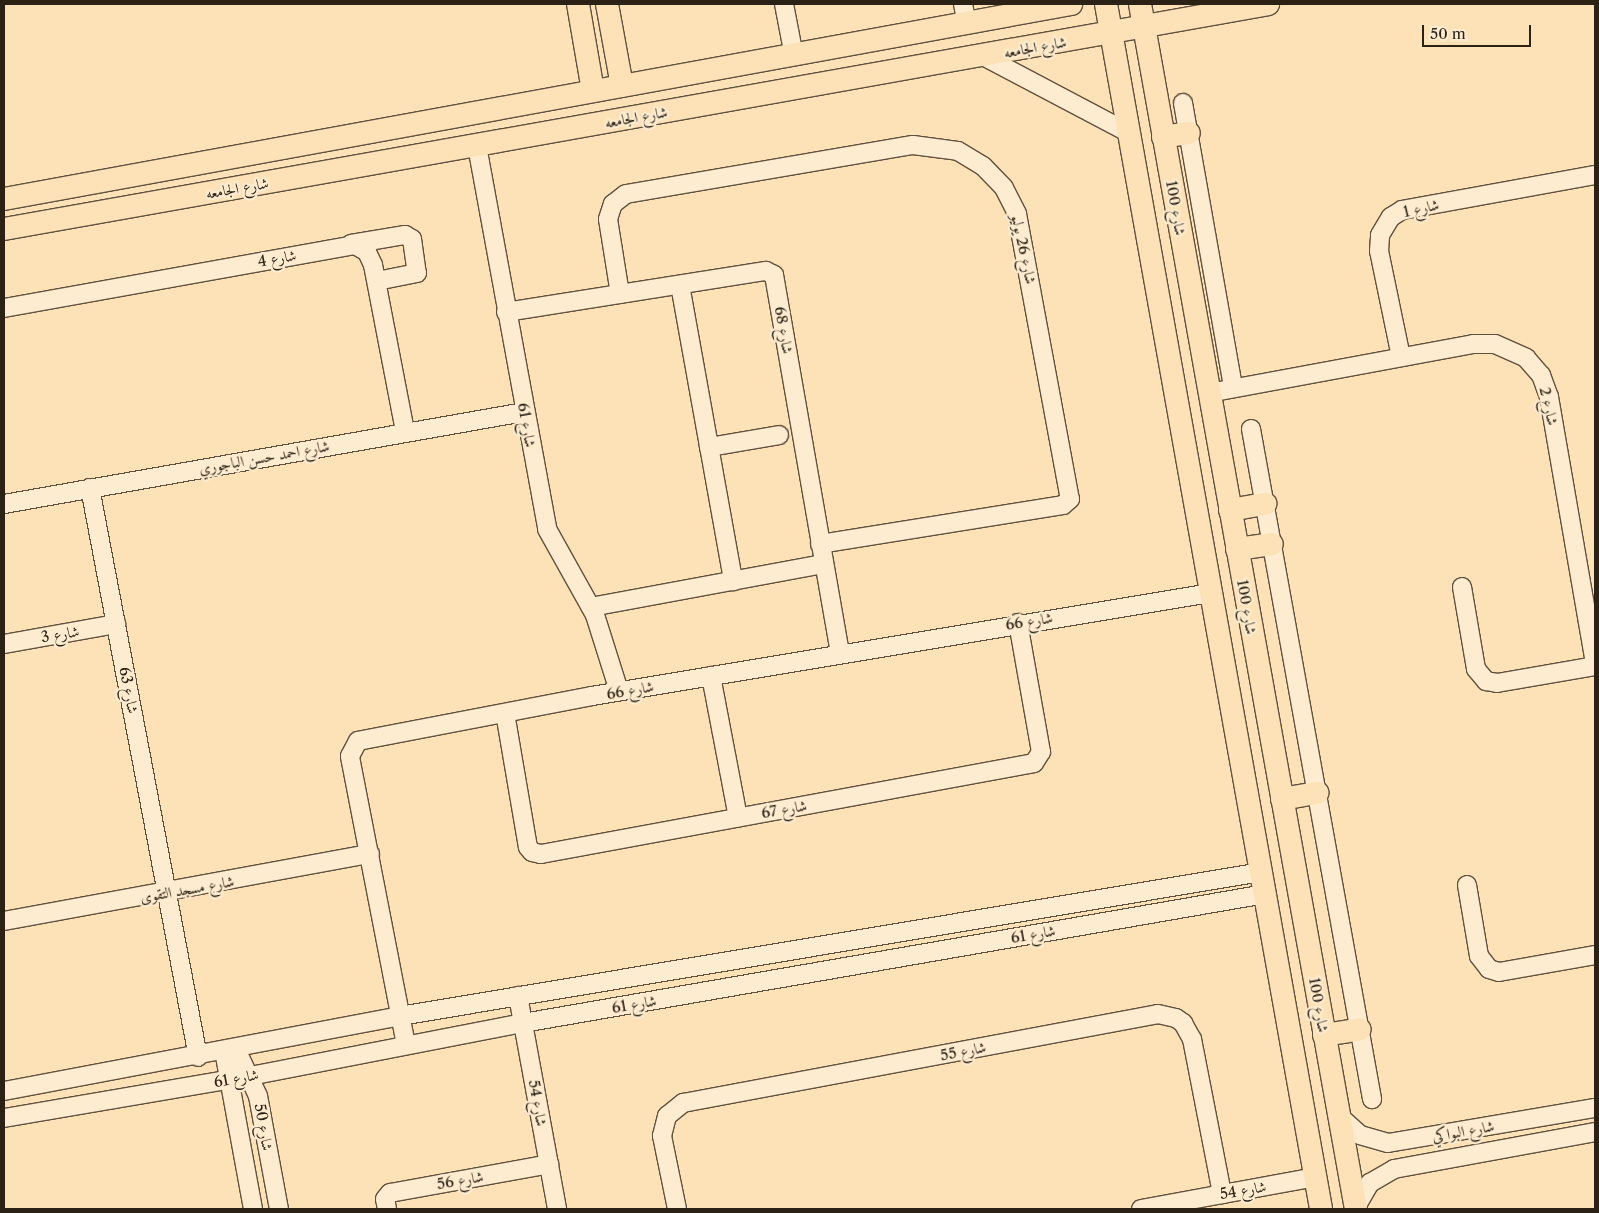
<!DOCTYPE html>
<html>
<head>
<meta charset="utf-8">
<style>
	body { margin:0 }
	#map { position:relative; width:1599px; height:1213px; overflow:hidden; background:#fde1b7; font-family:"Libre Caslon Text",Amiri,serif }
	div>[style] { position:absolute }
	.roads { filter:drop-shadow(1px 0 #60513d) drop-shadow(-1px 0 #60513d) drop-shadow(0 1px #60513d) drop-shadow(0 -1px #60513d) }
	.minor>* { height:18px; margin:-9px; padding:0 9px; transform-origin:9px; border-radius:9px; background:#feecd0 }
	.major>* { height:22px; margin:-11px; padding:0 11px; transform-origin:11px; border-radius:11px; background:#fde1b7 }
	span { translate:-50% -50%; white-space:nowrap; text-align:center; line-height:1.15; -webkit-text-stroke:4.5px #feecd0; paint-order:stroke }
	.street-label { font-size:15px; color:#2b2114 }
	.frame { position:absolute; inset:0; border:5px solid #2b2114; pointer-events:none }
	.scale { position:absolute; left:1422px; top:25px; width:109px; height:22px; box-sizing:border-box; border:2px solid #2b2114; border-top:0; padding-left:6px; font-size:15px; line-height:18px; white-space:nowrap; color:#2b2114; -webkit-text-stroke:4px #feecd0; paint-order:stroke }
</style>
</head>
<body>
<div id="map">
	<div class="roads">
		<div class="minor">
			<i style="left:784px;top:4px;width:53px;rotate:79.1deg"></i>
			<i style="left:963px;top:4px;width:20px;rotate:79deg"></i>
			<i style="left:983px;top:56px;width:165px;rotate:27.8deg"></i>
			<i style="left:1183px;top:103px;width:289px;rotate:80deg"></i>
			<i style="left:477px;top:146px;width:389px;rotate:79.6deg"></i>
			<i style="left:547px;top:529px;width:98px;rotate:60.8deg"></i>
			<i style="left:595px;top:615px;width:80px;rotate:72.5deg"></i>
			<i style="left:351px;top:244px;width:55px;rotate:-9.5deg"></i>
			<i style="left:405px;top:235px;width:8px;rotate:30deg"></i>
			<i style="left:412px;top:239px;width:34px;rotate:82deg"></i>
			<i style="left:417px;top:273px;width:41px;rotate:168.7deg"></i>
			<i style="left:680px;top:285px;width:301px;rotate:79.8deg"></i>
			<i style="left:620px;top:294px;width:76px;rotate:-99.1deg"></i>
			<i style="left:608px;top:219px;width:16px;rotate:-72deg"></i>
			<i style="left:613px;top:204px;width:16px;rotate:-38deg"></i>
			<i style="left:626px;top:194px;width:291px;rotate:-9.7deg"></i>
			<i style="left:913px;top:145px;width:45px;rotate:7.6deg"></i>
			<i style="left:958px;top:151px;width:29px;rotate:31deg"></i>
			<i style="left:983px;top:166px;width:30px;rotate:46deg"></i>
			<i style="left:1004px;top:188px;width:29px;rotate:63deg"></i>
			<i style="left:1017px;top:214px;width:290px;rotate:79.5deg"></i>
			<i style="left:1070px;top:499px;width:9px;rotate:139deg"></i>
			<i style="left:1063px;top:505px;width:246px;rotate:170.9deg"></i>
			<i style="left:4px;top:308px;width:357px;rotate:-10.2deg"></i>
			<i style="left:355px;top:245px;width:14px;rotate:30deg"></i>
			<i style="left:367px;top:252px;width:14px;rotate:65deg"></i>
			<i style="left:373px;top:265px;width:169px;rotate:79.1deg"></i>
			<i style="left:506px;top:312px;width:263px;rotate:-9deg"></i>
			<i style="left:766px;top:271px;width:9px;rotate:27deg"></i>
			<i style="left:774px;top:275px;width:385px;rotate:80.1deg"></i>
			<i style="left:1401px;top:357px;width:108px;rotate:-101.7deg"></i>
			<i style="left:1379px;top:251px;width:16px;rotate:-86deg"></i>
			<i style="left:1380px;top:235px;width:21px;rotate:-59deg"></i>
			<i style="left:1391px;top:217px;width:13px;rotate:-32deg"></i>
			<i style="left:1402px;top:210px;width:196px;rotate:-10.3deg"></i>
			<i style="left:1209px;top:393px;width:269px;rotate:-10.5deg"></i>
			<i style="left:1473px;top:344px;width:22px"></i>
			<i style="left:1495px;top:344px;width:34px;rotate:24deg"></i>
			<i style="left:1526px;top:358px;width:23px;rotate:49deg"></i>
			<i style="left:1541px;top:375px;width:23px;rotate:70deg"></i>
			<i style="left:1549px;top:397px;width:269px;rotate:80.2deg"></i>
			<i style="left:1251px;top:429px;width:681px;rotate:79.76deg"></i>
			<i style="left:709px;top:447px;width:71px;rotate:-9.7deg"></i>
			<i style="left:90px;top:488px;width:579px;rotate:79.25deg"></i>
			<i style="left:4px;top:504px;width:528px;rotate:-10.03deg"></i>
			<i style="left:1462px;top:587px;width:83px;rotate:80.3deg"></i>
			<i style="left:1476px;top:669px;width:16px;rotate:50deg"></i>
			<i style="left:1486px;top:681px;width:11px;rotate:10deg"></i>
			<i style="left:1497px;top:683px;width:99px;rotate:-9.8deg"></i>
			<i style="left:591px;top:607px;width:236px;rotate:-10.5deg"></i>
			<i style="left:4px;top:644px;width:114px;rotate:-10.1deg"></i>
			<i style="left:711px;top:676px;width:144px;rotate:79.2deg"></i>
			<i style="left:505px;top:713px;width:136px;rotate:80.3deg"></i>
			<i style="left:528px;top:847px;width:6px;rotate:51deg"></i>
			<i style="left:532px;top:852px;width:9px;rotate:13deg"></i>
			<i style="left:541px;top:854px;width:501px;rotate:-10.46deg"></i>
			<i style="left:1034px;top:763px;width:13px;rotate:-58deg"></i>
			<i style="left:1041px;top:752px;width:131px;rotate:-100.1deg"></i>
			<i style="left:1467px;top:885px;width:72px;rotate:80.4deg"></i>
			<i style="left:1479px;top:956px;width:16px;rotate:52deg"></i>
			<i style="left:1489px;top:969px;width:10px;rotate:17deg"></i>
			<i style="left:1499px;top:972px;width:97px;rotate:-10deg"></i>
			<i style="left:4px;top:921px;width:372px;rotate:-10.4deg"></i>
			<i style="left:518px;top:996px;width:217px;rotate:79.6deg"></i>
			<i style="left:406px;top:1045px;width:294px;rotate:-101deg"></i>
			<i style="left:350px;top:756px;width:17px;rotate:-62deg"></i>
			<i style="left:358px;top:741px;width:238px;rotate:-10.9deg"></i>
			<i style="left:592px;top:696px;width:628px;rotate:-9.45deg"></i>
			<i style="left:236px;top:1049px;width:52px;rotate:64.9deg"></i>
			<i style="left:258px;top:1096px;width:115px;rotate:79.5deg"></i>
			<i style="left:224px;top:1051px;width:161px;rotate:79.6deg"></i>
			<i style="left:4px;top:1091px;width:403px;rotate:-10.7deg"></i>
			<i style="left:400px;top:1016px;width:873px;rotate:-9.49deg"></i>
			<i style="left:1339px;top:1116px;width:28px;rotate:42deg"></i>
			<i style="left:1360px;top:1135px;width:29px;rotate:16deg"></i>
			<i style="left:1388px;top:1143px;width:210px;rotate:-9.6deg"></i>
			<i style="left:4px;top:1118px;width:250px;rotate:-9.7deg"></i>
			<i style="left:250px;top:1076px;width:278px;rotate:-11deg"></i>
			<i style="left:523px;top:1023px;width:753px;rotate:-9.86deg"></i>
			<i style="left:1356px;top:1207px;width:28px;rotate:-60deg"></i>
			<i style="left:1370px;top:1183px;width:28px;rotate:-30deg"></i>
			<i style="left:1394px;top:1169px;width:204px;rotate:-10.4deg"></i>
			<i style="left:387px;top:1209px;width:10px;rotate:-101deg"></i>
			<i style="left:385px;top:1199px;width:8px;rotate:-50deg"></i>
			<i style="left:390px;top:1193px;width:162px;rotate:-10.3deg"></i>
			<i style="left:677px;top:1209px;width:75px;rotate:-101.6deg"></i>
			<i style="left:662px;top:1136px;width:21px;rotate:-76deg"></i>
			<i style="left:667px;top:1116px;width:21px;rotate:-39deg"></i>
			<i style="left:683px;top:1103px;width:483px;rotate:-10.6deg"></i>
			<i style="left:1158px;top:1014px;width:18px;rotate:13deg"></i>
			<i style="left:1176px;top:1018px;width:9px;rotate:36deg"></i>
			<i style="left:1183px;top:1023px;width:18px;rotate:61deg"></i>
			<i style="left:1192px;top:1039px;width:158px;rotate:79deg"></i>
			<i style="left:1141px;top:1209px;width:177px;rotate:-10.4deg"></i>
		</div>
		<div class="major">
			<i style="left:578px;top:4px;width:88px;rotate:80.2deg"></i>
			<i style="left:607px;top:4px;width:83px;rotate:79.6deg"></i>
			<i style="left:1106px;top:4px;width:1224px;rotate:79.88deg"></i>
			<i style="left:1140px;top:4px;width:1224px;rotate:79.84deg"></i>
			<i style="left:1163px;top:137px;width:26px;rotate:-9deg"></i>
			<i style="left:4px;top:199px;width:1085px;rotate:-10.36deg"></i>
			<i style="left:4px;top:229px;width:1284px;rotate:-10.09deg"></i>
			<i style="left:1230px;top:510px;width:36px;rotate:-10deg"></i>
			<i style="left:1237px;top:549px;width:35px;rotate:-8deg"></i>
			<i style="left:1282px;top:799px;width:36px;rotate:-10deg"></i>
			<i style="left:1324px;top:1035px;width:36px;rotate:-9deg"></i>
		</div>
	</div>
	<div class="street-label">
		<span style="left:1035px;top:47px;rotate:-10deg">شارع الجامعه</span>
		<span style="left:636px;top:117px;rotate:-10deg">شارع الجامعه</span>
		<span style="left:237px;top:188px;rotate:-10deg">شارع الجامعه</span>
		<span style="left:1176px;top:208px;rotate:80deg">شارع 100</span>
		<span style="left:1421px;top:208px;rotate:-13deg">شارع 1</span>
		<span style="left:1024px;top:249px;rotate:78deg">شارع 26 يوليو</span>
		<span style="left:277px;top:258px;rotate:-10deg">شارع 4</span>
		<span style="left:784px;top:330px;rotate:80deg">شارع 68</span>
		<span style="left:1549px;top:406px;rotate:77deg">شارع 2</span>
		<span style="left:527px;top:425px;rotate:80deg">شارع 61</span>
		<span style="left:264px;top:457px;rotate:-10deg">شارع احمد حسن الباجوري</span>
		<span style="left:1247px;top:607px;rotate:80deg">شارع 100</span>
		<span style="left:1029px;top:621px;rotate:-9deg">شارع 66</span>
		<span style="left:60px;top:634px;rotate:-10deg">شارع 3</span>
		<span style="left:129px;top:690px;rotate:79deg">شارع 63</span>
		<span style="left:630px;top:690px;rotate:-10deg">شارع 66</span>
		<span style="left:784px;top:809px;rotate:-10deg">شارع 67</span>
		<span style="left:187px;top:889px;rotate:-10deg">شارع مسجد التقوى</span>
		<span style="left:1033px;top:934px;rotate:-10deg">شارع 61</span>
		<span style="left:634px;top:1004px;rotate:-10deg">شارع 61</span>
		<span style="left:1319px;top:1005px;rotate:80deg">شارع 100</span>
		<span style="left:963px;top:1051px;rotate:-11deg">شارع 55</span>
		<span style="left:236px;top:1078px;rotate:-10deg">شارع 61</span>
		<span style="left:538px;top:1103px;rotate:80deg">شارع 54</span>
		<span style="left:264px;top:1127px;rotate:80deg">شارع 50</span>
		<span style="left:1463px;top:1131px;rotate:-10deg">شارع البواكي</span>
		<span style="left:460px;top:1180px;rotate:-10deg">شارع 56</span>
		<span style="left:1243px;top:1190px;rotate:-10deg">شارع 54</span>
	</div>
	<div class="frame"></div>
	<div class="scale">50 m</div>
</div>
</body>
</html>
